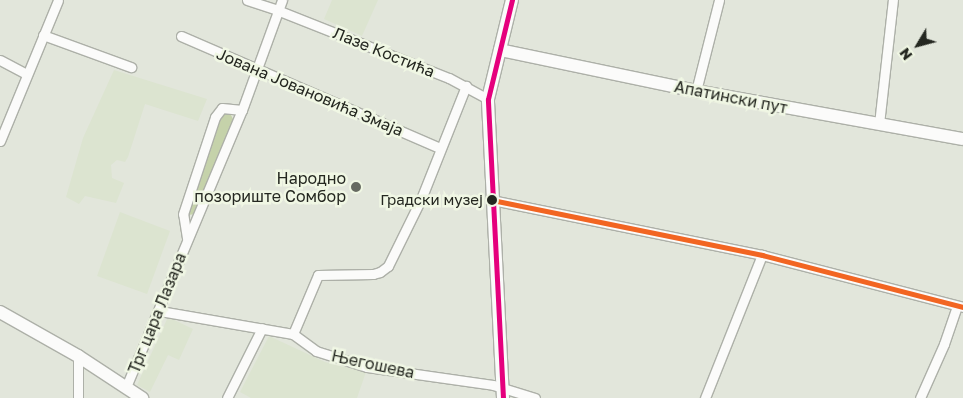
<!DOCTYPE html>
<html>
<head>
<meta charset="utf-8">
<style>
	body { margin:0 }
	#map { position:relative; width:963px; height:398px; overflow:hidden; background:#e2e6db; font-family:"Golos Text",sans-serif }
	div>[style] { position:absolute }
	.built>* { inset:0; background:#dce4d0 }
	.green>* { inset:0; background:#c5d2aa }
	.roads { filter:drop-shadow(1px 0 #adb0a8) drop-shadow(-1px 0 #adb0a8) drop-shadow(0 1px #adb0a8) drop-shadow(0 -1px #adb0a8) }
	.street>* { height:9px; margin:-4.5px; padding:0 4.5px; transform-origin:4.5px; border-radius:4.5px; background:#fbfbfa }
	.secondary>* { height:12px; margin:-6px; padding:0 6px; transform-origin:6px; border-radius:6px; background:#fbfbfa }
	.bus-1>* { height:5px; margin:-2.5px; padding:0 2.5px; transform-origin:2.5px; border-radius:2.5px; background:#f26522 }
	.bus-2>* { height:5px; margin:-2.5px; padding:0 2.5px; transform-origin:2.5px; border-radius:2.5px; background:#e5007d }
	.dots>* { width:14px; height:14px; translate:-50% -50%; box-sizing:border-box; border:2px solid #f0f7e4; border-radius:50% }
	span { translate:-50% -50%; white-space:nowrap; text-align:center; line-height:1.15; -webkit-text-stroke:5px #f0f7e4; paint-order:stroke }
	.bus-label { font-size:15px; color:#242720 }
	.right { translate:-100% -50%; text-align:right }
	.street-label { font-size:16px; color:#242720 }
	.poi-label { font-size:16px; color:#242720 }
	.north { position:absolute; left:893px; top:20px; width:50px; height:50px; -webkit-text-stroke:4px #f0f7e4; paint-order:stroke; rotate:233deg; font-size:14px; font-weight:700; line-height:20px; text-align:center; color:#242720 }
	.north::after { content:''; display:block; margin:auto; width:18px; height:22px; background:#242720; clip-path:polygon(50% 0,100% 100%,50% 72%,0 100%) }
</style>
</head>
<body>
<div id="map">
	<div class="built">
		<i style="clip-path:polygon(332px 0,378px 0,362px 36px,324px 19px)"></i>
		<i style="clip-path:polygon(114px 70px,207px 99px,198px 121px,145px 104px,128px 157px,125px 162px,117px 160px,111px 165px,112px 178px,124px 183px,116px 203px,85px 196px,79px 204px,66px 197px,83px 138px)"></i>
		<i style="clip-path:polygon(120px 212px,170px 231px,147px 294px,97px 276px)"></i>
		<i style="clip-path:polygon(168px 317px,193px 329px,179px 360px,168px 355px,150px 392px,137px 385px)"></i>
		<i style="clip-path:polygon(269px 336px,325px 362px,366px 372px,357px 398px,251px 398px,240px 392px)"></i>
	</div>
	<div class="green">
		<i style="clip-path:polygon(223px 112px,230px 113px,234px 121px,194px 214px,189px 215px,187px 212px,217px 117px)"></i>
	</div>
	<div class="roads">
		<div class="street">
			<i style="left:247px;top:0;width:32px;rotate:18deg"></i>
			<i style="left:277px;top:10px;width:185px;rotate:21.6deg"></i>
			<i style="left:449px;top:78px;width:44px;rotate:28.3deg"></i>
			<i style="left:43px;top:35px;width:94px;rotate:20deg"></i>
			<i style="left:181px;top:36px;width:282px;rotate:23.4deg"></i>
			<i style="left:0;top:60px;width:30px;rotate:28deg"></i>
			<i style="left:696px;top:91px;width:94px;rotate:-75.8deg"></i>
			<i style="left:879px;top:124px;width:125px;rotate:-83.6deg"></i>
			<i style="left:0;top:141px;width:152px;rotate:-67.6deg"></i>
			<i style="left:492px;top:200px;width:276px;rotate:11.5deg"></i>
			<i style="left:762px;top:255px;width:208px;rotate:14.5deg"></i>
			<i style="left:187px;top:238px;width:24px;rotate:-99deg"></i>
			<i style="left:183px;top:214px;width:102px;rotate:-71.7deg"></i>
			<i style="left:215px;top:117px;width:11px;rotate:-52deg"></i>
			<i style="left:222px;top:108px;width:20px;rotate:6deg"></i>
			<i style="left:160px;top:311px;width:135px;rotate:9.8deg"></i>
			<i style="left:293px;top:334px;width:29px;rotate:36deg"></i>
			<i style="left:316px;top:351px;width:53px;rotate:17.4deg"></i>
			<i style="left:367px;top:367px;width:127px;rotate:8.1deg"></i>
			<i style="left:493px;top:385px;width:44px;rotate:17.2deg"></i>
			<i style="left:293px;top:334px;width:64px;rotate:-67deg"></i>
			<i style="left:318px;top:275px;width:55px;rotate:-1deg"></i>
			<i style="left:373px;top:274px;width:7px;rotate:-16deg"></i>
			<i style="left:380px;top:272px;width:10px;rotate:-37deg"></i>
			<i style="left:388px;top:266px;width:75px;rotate:-63.8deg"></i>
			<i style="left:421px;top:199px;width:122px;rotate:-68.3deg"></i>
			<i style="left:126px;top:387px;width:300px;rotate:-67.3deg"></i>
			<i style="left:242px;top:110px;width:117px;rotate:-70deg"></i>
			<i style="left:78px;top:398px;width:42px;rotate:-90deg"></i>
			<i style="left:227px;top:398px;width:78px;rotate:-63.4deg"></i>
			<i style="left:705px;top:398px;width:154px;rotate:-68.3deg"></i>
			<i style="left:920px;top:398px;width:59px;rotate:-66deg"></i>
			<i style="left:944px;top:344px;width:40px;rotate:-71.1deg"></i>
		</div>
		<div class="secondary">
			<i style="left:500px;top:50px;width:200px;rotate:11.8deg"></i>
			<i style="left:696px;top:91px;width:271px;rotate:10.2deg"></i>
			<i style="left:0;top:312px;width:90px;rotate:29.4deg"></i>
			<i style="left:78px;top:356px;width:77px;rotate:33.3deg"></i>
			<i style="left:503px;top:398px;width:299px;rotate:-92.9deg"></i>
			<i style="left:488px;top:99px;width:102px;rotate:-76.4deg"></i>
		</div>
	</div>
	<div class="bus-1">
		<i style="left:492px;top:200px;width:276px;rotate:11.5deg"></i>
		<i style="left:762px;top:255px;width:208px;rotate:14.5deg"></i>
	</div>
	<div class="bus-2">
		<i style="left:503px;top:398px;width:299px;rotate:-92.9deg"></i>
		<i style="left:488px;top:99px;width:102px;rotate:-76.4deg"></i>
	</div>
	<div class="dots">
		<i style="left:356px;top:187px;background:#666a61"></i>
		<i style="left:492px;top:200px;background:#242720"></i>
	</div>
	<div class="bus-label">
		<span class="right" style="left:483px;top:200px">Градски музеј</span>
	</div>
	<div class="street-label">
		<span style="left:384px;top:52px;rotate:22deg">Лазе Костића</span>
		<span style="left:310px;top:92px;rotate:23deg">Јована Јовановића Змаја</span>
		<span style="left:731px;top:97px;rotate:11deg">Апатински пут</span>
		<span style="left:157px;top:313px;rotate:-68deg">Трг цара Лазара</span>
		<span style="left:373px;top:364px;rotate:12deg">Његошева</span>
	</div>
	<div class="poi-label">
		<span class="right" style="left:346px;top:187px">Народно<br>позориште Сомбор</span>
	</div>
	<div class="north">N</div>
</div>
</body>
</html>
